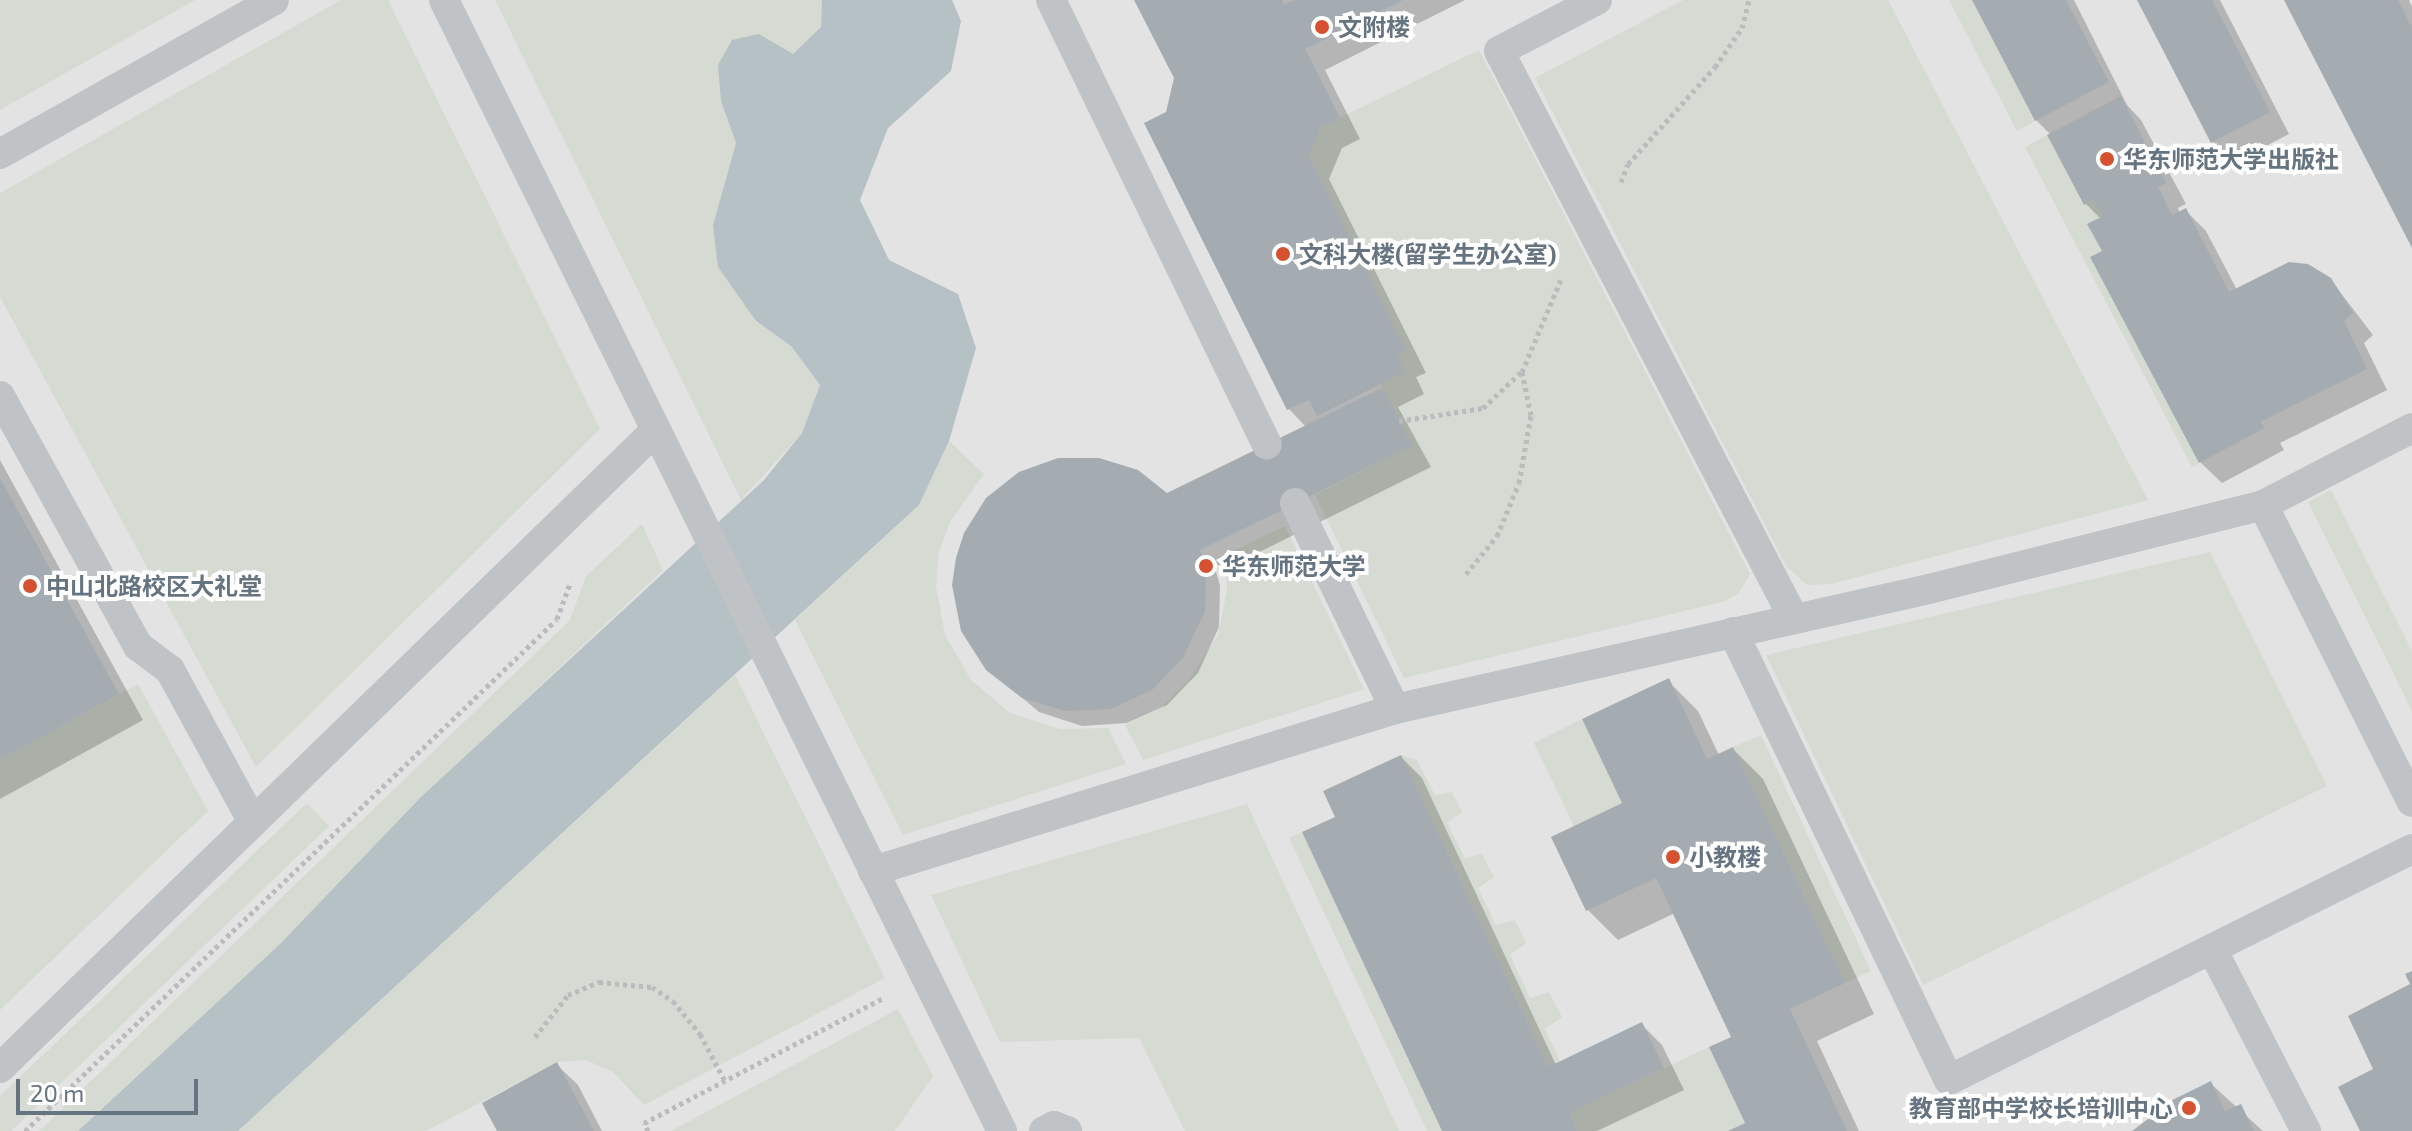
<!DOCTYPE html>
<html>
<head>
<meta charset="utf-8">
<style>
	body { margin:0 }
	#map { position:relative; width:2412px; height:1131px; overflow:hidden; background:#f4f4f1; font-family:"Exo 2","Noto Sans SC",sans-serif }
	div>[style] { position:absolute }
	.built>* { inset:0; background:#e2e3e2 }
	.green>* { inset:0; background:#d5dbd2 }
	.water>* { inset:0; background:#b6c1c5 }
	.shadow>* { inset:0; background:#0003 }
	.building>* { inset:0; background:#a5acb1 }
	.path>* { height:5px; margin-top:-2.5px; transform-origin:0; background:repeating-linear-gradient(90deg,#b9bbbd 0 4px,transparent 0 8px) }
	.lane>* { height:30px; margin:-15px; padding:0 15px; transform-origin:15px; border-radius:15px; background:#bfc3c6 }
	.dots>* { width:22px; height:22px; translate:-50% -50%; box-sizing:border-box; border:4px solid #fff; border-radius:50% }
	span { translate:-50% -50%; white-space:nowrap; text-align:center; line-height:1.15; -webkit-text-stroke:8px #fff; paint-order:stroke }
	.poi-label { font-size:24px; color:#657480; font-weight:700 }
	.left { translate:0 -50%; text-align:left }
	.right { translate:-100% -50%; text-align:right }
	.scale { position:absolute; left:16px; top:1079px; width:182px; height:36px; box-sizing:border-box; border:4px solid #657480; border-top:0; padding-left:10px; font-size:24px; line-height:28px; white-space:nowrap; color:#657480; -webkit-text-stroke:6px #fff; paint-order:stroke }
</style>
</head>
<body>
<div id="map">
	<div class="built">
		<i style="clip-path:polygon(0 0,2412px 0,2412px 1131px,0 1131px)"></i>
	</div>
	<div class="green">
		<i style="clip-path:polygon(0 0,195px 0,0 110px)"></i>
		<i style="clip-path:polygon(341px 0,388px 0,600px 429px,256px 767px,0 297px,0 193px)"></i>
		<i style="clip-path:polygon(495px 0,822px 0,821px 27px,793px 54px,721px 101px,736px 143px,713px 225px,755px 321px,791px 346px,820px 385px,802px 433px,741px 500px)"></i>
		<i style="clip-path:polygon(1683px 0,1888px 0,2148px 500px,1831px 584px,1807px 585px,1786px 566px,1535px 78px)"></i>
		<i style="clip-path:polygon(1949px 0,1972px 0,2035px 121px,2017px 131px)"></i>
		<i style="clip-path:polygon(1479px 50px,1750px 574px,1739px 593px,1722px 602px,1404px 678px,1315px 495px,1411px 446px,1380px 384px,1397px 356px,1406px 351px,1309px 156px,1321px 127px)"></i>
		<i style="clip-path:polygon(2047px 135px,2084px 205px,2094px 200px,2103px 216px,2087px 224px,2102px 251px,2091px 258px,2199px 463px,2192px 467px,2025px 147px)"></i>
		<i style="clip-path:polygon(949px 441px,984px 474px,950px 522px,939px 552px,936px 586px,945px 635px,971px 680px,1010px 713px,1060px 729px,1108px 728px,1126px 764px,903px 835px,795px 620px,919px 505px)"></i>
		<i style="clip-path:polygon(2331px 490px,2412px 651px,2412px 711px,2308px 502px)"></i>
		<i style="clip-path:polygon(642px 524px,663px 570px,422px 797px,280px 944px,78px 1131px,39px 1131px,570px 620px,586px 576px)"></i>
		<i style="clip-path:polygon(1285px 526px,1364px 689px,1143px 760px,1125px 725px,1161px 708px,1189px 680px,1218px 635px,1227px 590px,1225px 555px)"></i>
		<i style="clip-path:polygon(2210px 552px,2327px 786px,1923px 985px,1766px 655px)"></i>
		<i style="clip-path:polygon(735px 675px,885px 978px,644px 1105px,613px 1072px,586px 1060px,557px 1062px,426px 1131px,238px 1131px)"></i>
		<i style="clip-path:polygon(138px 684px,208px 811px,0 1010px,0 760px)"></i>
		<i style="clip-path:polygon(1582px 719px,1622px 803px,1574px 826px,1534px 743px)"></i>
		<i style="clip-path:polygon(1761px 735px,1871px 971px,1845px 983px,1733px 747px)"></i>
		<i style="clip-path:polygon(1401px 755px,1417px 760px,1435px 795px,1452px 792px,1462px 812px,1447px 823px,1465px 858px,1482px 854px,1494px 877px,1478px 888px,1496px 925px,1515px 920px,1526px 943px,1510px 955px,1530px 998px,1549px 992px,1562px 1017px,1545px 1029px,1560px 1061px,1548px 1067px)"></i>
		<i style="clip-path:polygon(307px 803px,329px 826px,11px 1131px,0 1131px,0 1096px)"></i>
		<i style="clip-path:polygon(1247px 804px,1399px 1131px,1185px 1131px,1139px 1038px,1000px 1042px,931px 895px)"></i>
		<i style="clip-path:polygon(1302px 832px,1442px 1131px,1427px 1131px,1289px 838px)"></i>
		<i style="clip-path:polygon(898px 1009px,933px 1076px,895px 1131px,671px 1131px)"></i>
		<i style="clip-path:polygon(1709px 1047px,1745px 1123px,1728px 1131px,1577px 1131px,1569px 1113px)"></i>
	</div>
	<div class="water">
		<i style="clip-path:polygon(822px 0,952px 0,961px 21px,951px 71px,888px 128px,860px 200px,889px 260px,958px 294px,976px 348px,949px 441px,919px 505px,238px 1131px,78px 1131px,280px 944px,421px 797px,764px 480px,802px 433px,820px 385px,791px 346px,756px 321px,718px 267px,713px 225px,736px 143px,721px 101px,718px 65px,732px 40px,759px 34px,793px 54px,821px 27px)"></i>
	</div>
	<div class="shadow">
		<i style="clip-path:polygon(1137px 0,1465px 0,1325px 70px,1360px 139px,1342px 148px,1329px 179px,1426px 373px,1416px 377px,1424px 394px,1398px 407px,1431px 467px,1223px 570px,1213px 560px,1220px 586px,1219px 627px,1198px 673px,1167px 705px,1127px 723px,1082px 726px,1039px 712px,987px 668px,1166px 495px,1306px 427px,1289px 409px,1168px 113px,1176px 78px)"></i>
		<i style="clip-path:polygon(1974px 0,2074px 0,2127px 105px,2141px 120px,2186px 204px,2178px 208px,2180px 213px,2185px 210px,2206px 231px,2237px 290px,2330px 279px,2373px 335px,2364px 343px,2387px 390px,2280px 443px,2284px 450px,2222px 483px,2200px 462px,2104px 252px,2101px 219px,2086px 204px,2051px 135px,2036px 120px)"></i>
		<i style="clip-path:polygon(2140px 0,2220px 0,2289px 134px,2234px 163px,2213px 142px)"></i>
		<i style="clip-path:polygon(2286px 0,2409px 0,2412px 7px,2412px 244px)"></i>
		<i style="clip-path:polygon(0 460px,143px 720px,0 799px)"></i>
		<i style="clip-path:polygon(1668px 681px,1698px 711px,1719px 755px,1733px 749px,1763px 779px,1874px 1014px,1817px 1041px,1859px 1131px,1733px 1131px,1747px 1124px,1733px 1038px,1675px 913px,1618px 940px,1588px 910px,1554px 838px,1624px 804px)"></i>
		<i style="clip-path:polygon(1401px 757px,1422px 778px,1556px 1065px,1641px 1024px,1662px 1045px,1684px 1090px,1597px 1131px,1444px 1131px,1338px 818px)"></i>
		<i style="clip-path:polygon(556px 1064px,578px 1085px,602px 1131px,499px 1131px)"></i>
		<i style="clip-path:polygon(2210px 1083px,2263px 1131px,2138px 1131px)"></i>
	</div>
	<div class="building">
		<i style="clip-path:polygon(1134px 0,1282px 0,1284px 5px,1294px 0,1403px 0,1305px 49px,1340px 118px,1321px 127px,1309px 156px,1406px 351px,1397px 356px,1405px 372px,1317px 416px,1309px 400px,1287px 410px,1144px 123px,1166px 112px,1174px 78px)"></i>
		<i style="clip-path:polygon(1972px 0,2066px 0,2109px 82px,2035px 121px)"></i>
		<i style="clip-path:polygon(2137px 0,2212px 0,2270px 112px,2211px 143px)"></i>
		<i style="clip-path:polygon(2284px 0,2398px 0,2412px 27px,2412px 248px)"></i>
		<i style="clip-path:polygon(2121px 96px,2166px 183px,2158px 187px,2172px 215px,2186px 208px,2229px 292px,2289px 262px,2308px 264px,2331px 278px,2353px 313px,2344px 321px,2367px 369px,2260px 422px,2265px 428px,2199px 463px,2090px 257px,2102px 251px,2087px 224px,2103px 216px,2094px 200px,2084px 205px,2047px 135px)"></i>
		<i style="clip-path:polygon(1382px 388px,1412px 446px,1200px 550px,1206px 570px,1205px 611px,1183px 658px,1152px 690px,1111px 709px,1065px 711px,1022px 698px,986px 670px,961px 631px,952px 585px,956px 558px,964px 533px,986px 498px,1019px 472px,1058px 458px,1099px 458px,1138px 470px,1167px 493px)"></i>
		<i style="clip-path:polygon(0 478px,119px 694px,0 760px)"></i>
		<i style="clip-path:polygon(1669px 678px,1707px 759px,1733px 747px,1845px 983px,1790px 1009px,1847px 1131px,1728px 1131px,1745px 1123px,1709px 1047px,1731px 1037px,1656px 878px,1586px 911px,1551px 837px,1622px 803px,1582px 719px)"></i>
		<i style="clip-path:polygon(1401px 755px,1548px 1067px,1642px 1022px,1664px 1068px,1569px 1113px,1577px 1131px,1442px 1131px,1302px 832px,1335px 817px,1323px 791px)"></i>
		<i style="clip-path:polygon(2412px 971px,2412px 1131px,2360px 1131px,2338px 1087px,2373px 1069px,2348px 1016px,2410px 984px,2405px 974px)"></i>
		<i style="clip-path:polygon(557px 1062px,594px 1131px,497px 1131px,482px 1103px)"></i>
		<i style="clip-path:polygon(2211px 1081px,2225px 1111px,2241px 1104px,2254px 1131px,2262px 1131px,2132px 1131px,2152px 1116px,2150px 1111px)"></i>
	</div>
	<div class="path">
		<i style="left:1621px;top:182px;width:19px;rotate:-69deg"></i>
		<i style="left:1628px;top:164px;width:130px;rotate:-48.1deg"></i>
		<i style="left:1715px;top:67px;width:47px;rotate:-55.3deg"></i>
		<i style="left:1742px;top:28px;width:29px;rotate:-76deg"></i>
		<i style="left:1399px;top:421px;width:85px;rotate:-8.8deg"></i>
		<i style="left:1483px;top:408px;width:52px;rotate:-43.5deg"></i>
		<i style="left:1466px;top:574px;width:49px;rotate:-50.8deg"></i>
		<i style="left:1497px;top:536px;width:57px;rotate:-67.5deg"></i>
		<i style="left:1519px;top:483px;width:69px;rotate:-80deg"></i>
		<i style="left:1531px;top:415px;width:44px;rotate:-101.8deg"></i>
		<i style="left:1522px;top:372px;width:103px;rotate:-67.2deg"></i>
		<i style="left:535px;top:1037px;width:53px;rotate:-51.8deg"></i>
		<i style="left:568px;top:995px;width:34px;rotate:-23deg"></i>
		<i style="left:599px;top:982px;width:53px;rotate:5.4deg"></i>
		<i style="left:652px;top:987px;width:25px;rotate:34deg"></i>
		<i style="left:673px;top:1001px;width:43px;rotate:50.7deg"></i>
		<i style="left:700px;top:1034px;width:53px;rotate:62deg"></i>
		<i style="left:25px;top:1131px;width:738px;rotate:-43.9deg"></i>
		<i style="left:557px;top:619px;width:40px;rotate:-69.8deg"></i>
		<i style="left:648px;top:1131px;width:9px;rotate:-117deg"></i>
		<i style="left:644px;top:1123px;width:270px;rotate:-27.6deg"></i>
	</div>
	<div class="lane">
		<i style="left:444px;top:0;width:1261px;rotate:63.74deg"></i>
		<i style="left:1051px;top:0;width:494px;rotate:64.1deg"></i>
		<i style="left:1597px;top:0;width:110px;rotate:152.5deg"></i>
		<i style="left:1499px;top:51px;width:640px;rotate:62.55deg"></i>
		<i style="left:0;top:154px;width:314px;rotate:-29.3deg"></i>
		<i style="left:0;top:396px;width:286px;rotate:61.1deg"></i>
		<i style="left:138px;top:646px;width:40px;rotate:37deg"></i>
		<i style="left:170px;top:670px;width:173px;rotate:61.4deg"></i>
		<i style="left:1295px;top:503px;width:229px;rotate:64.1deg"></i>
		<i style="left:2263px;top:505px;width:332px;rotate:63.4deg"></i>
		<i style="left:1733px;top:632px;width:497px;rotate:64.3deg"></i>
		<i style="left:1949px;top:1080px;width:517px;rotate:-26.52deg"></i>
		<i style="left:873px;top:871px;width:547px;rotate:-17.24deg"></i>
		<i style="left:1395px;top:709px;width:547px;rotate:-12.67deg"></i>
		<i style="left:1929px;top:589px;width:344px;rotate:-14.1deg"></i>
		<i style="left:2263px;top:505px;width:168px;rotate:-27.3deg"></i>
		<i style="left:2212px;top:949px;width:205px;rotate:62.7deg"></i>
		<i style="left:0;top:1068px;width:914px;rotate:-44.2deg"></i>
		<i style="left:1044px;top:1131px;width:11px;rotate:-27deg"></i>
		<i style="left:1054px;top:1126px;width:14px;rotate:21deg"></i>
	</div>
	<div class="dots">
		<i style="left:1322px;top:27px;background:#d6512f"></i>
		<i style="left:2107px;top:159px;background:#d6512f"></i>
		<i style="left:1283px;top:254px;background:#d6512f"></i>
		<i style="left:1206px;top:566px;background:#d6512f"></i>
		<i style="left:30px;top:586px;background:#d6512f"></i>
		<i style="left:1673px;top:857px;background:#d6512f"></i>
		<i style="left:2189px;top:1108px;background:#d6512f"></i>
	</div>
	<div class="poi-label">
		<span class="left" style="left:1338px;top:27px">文附楼</span>
		<span class="left" style="left:2123px;top:159px">华东师范大学出版社</span>
		<span class="left" style="left:1299px;top:254px">文科大楼(留学生办公室)</span>
		<span class="left" style="left:1222px;top:566px">华东师范大学</span>
		<span class="left" style="left:46px;top:586px">中山北路校区大礼堂</span>
		<span class="left" style="left:1689px;top:857px">小教楼</span>
		<span class="right" style="left:2173px;top:1108px">教育部中学校长培训中心</span>
	</div>
	<div class="scale">20 m</div>
</div>
</body>
</html>
